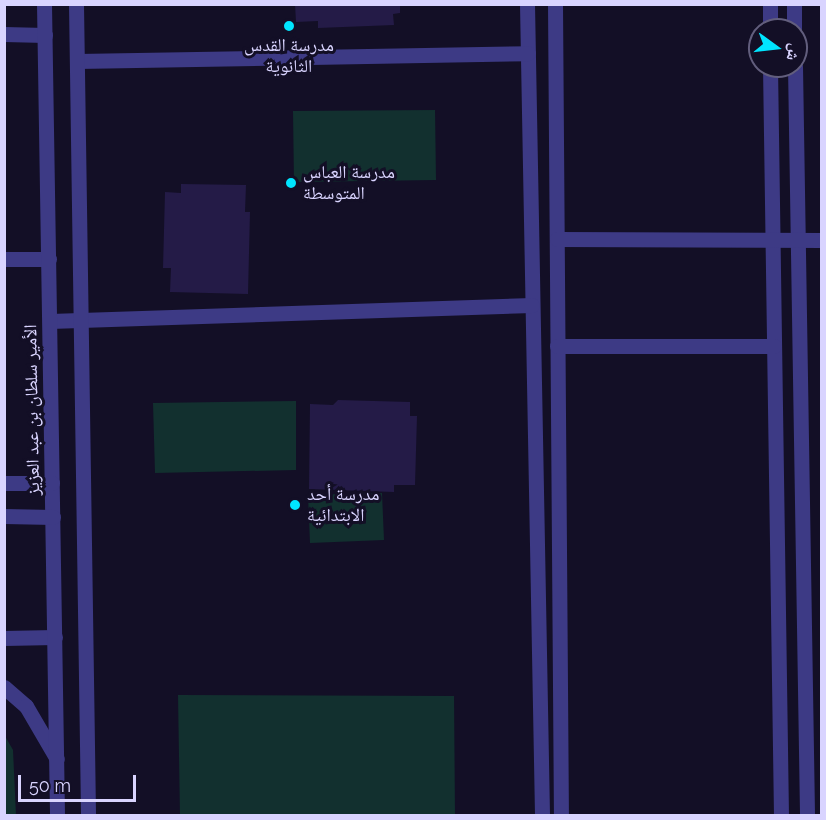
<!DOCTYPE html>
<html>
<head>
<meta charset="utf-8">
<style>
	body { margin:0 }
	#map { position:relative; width:826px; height:820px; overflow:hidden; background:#130f26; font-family:Raleway,"Noto Naskh Arabic",sans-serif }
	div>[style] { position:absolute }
	.green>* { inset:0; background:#12302f }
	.building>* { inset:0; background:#241b47 }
	.minor>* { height:15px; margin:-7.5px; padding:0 7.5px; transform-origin:7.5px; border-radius:7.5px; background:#3d3a85 }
	.tertiary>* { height:15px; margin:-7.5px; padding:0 7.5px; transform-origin:7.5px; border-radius:7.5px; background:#3d3a85 }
	.dots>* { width:16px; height:16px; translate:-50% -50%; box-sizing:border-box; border:3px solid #130f26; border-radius:50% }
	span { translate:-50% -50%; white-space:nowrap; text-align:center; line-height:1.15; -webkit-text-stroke:6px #130f26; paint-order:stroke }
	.poi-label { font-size:18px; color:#d9d4ff }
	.left { translate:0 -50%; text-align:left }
	.street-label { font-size:18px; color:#d9d4ff }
	.frame { position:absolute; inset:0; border:6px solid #d9d4ff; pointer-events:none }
	.north { position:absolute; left:748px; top:18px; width:60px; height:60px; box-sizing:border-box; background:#130f26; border:2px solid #625e7d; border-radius:50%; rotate:105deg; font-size:16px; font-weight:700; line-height:24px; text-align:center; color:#d9d4ff }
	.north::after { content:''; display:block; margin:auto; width:21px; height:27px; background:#00e5ff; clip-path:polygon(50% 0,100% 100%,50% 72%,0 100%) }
	.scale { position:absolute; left:18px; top:775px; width:118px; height:27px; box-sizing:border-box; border:3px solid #d9d4ff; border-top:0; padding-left:8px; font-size:18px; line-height:21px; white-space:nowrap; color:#d9d4ff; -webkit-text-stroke:4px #130f26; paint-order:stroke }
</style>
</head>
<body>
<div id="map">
	<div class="green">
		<i style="clip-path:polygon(435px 110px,436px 180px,294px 182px,293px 111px)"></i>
		<i style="clip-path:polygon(296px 401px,296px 470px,155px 473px,153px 403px)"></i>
		<i style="clip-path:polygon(382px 493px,384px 540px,310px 543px,308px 495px)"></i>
		<i style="clip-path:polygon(178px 695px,454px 696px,455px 815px,180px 815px)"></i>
		<i style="clip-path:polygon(5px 736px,13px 750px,16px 815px,5px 815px)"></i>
	</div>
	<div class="building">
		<i style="clip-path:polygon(295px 4px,400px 4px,400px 13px,393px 14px,394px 25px,318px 28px,318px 21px,296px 22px)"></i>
		<i style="clip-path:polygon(181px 184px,246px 185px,245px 212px,250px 212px,248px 294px,170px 292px,171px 268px,163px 268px,165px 192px,181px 193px)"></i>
		<i style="clip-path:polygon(338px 400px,410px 402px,410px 416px,417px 416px,415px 485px,394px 485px,394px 492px,309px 489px,310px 404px,333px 405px)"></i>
	</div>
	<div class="minor">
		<i style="left:527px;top:4px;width:812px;rotate:88.94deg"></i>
		<i style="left:555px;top:4px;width:812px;rotate:89.58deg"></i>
		<i style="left:770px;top:4px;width:26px;rotate:90deg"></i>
		<i style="left:794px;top:4px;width:26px;rotate:90deg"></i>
		<i style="left:4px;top:34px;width:41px;rotate:1.4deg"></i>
		<i style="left:77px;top:61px;width:451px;rotate:-1deg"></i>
		<i style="left:770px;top:66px;width:750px;rotate:89.16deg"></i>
		<i style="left:795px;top:66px;width:750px;rotate:89.08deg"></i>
		<i style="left:557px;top:239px;width:265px;rotate:0.2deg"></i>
		<i style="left:4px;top:259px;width:45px"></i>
		<i style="left:50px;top:321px;width:482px;rotate:-1.9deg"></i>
		<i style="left:557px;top:346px;width:217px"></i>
		<i style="left:4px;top:638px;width:51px;rotate:-1.1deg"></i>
		<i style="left:4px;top:687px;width:29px;rotate:41deg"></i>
		<i style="left:26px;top:706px;width:61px;rotate:59.7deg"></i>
	</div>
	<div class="tertiary">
		<i style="left:44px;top:4px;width:812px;rotate:89.08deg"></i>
		<i style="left:76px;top:4px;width:812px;rotate:89.15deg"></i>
		<i style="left:4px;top:483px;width:48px"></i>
		<i style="left:4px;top:516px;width:49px;rotate:1.2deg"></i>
	</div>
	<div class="dots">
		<i style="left:289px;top:26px;background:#00e5ff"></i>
		<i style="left:291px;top:183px;background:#00e5ff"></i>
		<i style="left:295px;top:505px;background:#00e5ff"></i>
	</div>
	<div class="poi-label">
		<span style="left:289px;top:56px">مدرسة القدس<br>الثانوية</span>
		<span class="left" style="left:303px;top:183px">مدرسة العباس<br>المتوسطة</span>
		<span class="left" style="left:307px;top:505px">مدرسة أحد<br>الابتدائية</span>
	</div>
	<div class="street-label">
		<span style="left:32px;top:410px;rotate:-91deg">الأمير سلطان بن عبد العزيز</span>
	</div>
	<div class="frame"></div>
	<div class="north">ش</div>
	<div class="scale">50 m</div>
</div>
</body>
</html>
